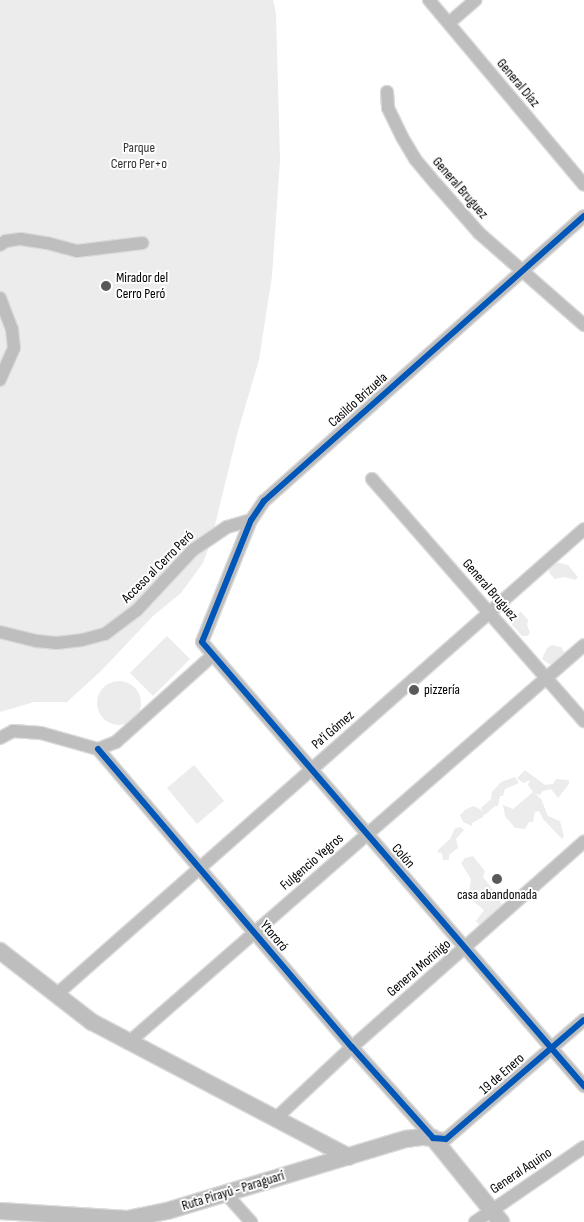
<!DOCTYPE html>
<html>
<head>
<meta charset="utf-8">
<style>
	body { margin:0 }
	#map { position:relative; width:584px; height:1222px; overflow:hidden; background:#fff; font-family:"Sofia Sans Condensed",sans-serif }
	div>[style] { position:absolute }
	.green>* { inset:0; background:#ececec }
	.round { border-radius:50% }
	.roads { filter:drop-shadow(1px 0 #dbdbdb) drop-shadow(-1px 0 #dbdbdb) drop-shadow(0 1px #dbdbdb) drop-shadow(0 -1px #dbdbdb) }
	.minor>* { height:12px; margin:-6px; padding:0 6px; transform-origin:6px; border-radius:6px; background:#bebebe }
	.major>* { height:16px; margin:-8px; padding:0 8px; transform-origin:8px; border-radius:8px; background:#bebebe }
	.cycleway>* { height:6px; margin:-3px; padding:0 3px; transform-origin:3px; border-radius:3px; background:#0057b8 }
	.dots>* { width:14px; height:14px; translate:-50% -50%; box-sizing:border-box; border:2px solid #fff; border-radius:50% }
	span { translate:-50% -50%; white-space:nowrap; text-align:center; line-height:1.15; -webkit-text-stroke:4px #fff; paint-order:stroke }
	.street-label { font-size:14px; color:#000 }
	.park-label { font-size:14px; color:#333 }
	.poi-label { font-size:14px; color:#000 }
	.left { translate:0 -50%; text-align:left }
</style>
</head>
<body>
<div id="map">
	<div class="green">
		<i style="clip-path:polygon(0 0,273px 0,276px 13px,280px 160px,272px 276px,259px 360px,238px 431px,211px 541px,203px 563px,181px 593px,153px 616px,101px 671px,67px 702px,34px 702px,0 712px)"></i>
		<i style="clip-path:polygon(555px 562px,568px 565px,578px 577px,575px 580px,565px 577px,555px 579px,550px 574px,549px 570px)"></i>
		<i style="clip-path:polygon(521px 612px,528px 620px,527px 625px,530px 633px,527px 636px,522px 636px,512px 625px,512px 616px)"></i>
		<i style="clip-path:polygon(167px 636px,190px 659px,153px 696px,130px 673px)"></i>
		<i style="clip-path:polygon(552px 645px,561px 647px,566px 655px,559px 662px,549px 664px,542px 659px,547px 648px)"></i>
		<i class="round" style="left:97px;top:681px;width:44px;height:44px"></i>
		<i style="clip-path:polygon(194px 765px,224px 801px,197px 824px,167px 788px)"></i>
		<i style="clip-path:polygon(525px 770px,545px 785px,553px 784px,556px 779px,569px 780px,569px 784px,558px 798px,551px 789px,543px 791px,540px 795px,535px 793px,541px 799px,548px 816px,560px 821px,564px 836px,562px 839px,543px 819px,539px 811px,535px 812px,533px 822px,529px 822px,525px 829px,515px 828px,505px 816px,503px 805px,513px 809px,533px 792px,528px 785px,530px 780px,523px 783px,517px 778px)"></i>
		<i style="clip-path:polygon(515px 777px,519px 783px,505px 789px,503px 796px,500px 796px,498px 806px,495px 806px,485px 815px,484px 813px,483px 817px,472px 823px,472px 826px,463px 822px,460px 815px,466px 809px,474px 806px,483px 811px,481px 808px,491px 799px,492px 792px,501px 782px)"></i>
		<i style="clip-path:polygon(461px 827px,464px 830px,456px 839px,458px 848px,449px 855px,449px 860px,443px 860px,442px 853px,437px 852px,439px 849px,450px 839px,455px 828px)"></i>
		<i style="clip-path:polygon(473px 856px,485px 871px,483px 877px,494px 891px,487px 894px,493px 894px,492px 901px,504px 896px,500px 903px,504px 906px,481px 927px,476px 921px,484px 910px,468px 897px,471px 879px,461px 863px,465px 858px)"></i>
	</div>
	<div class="roads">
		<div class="minor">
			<i style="left:429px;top:0;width:241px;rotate:50deg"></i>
			<i style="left:449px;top:23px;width:35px;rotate:-41deg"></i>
			<i style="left:387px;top:92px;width:16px;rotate:86deg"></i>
			<i style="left:388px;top:108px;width:32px;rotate:64deg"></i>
			<i style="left:402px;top:137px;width:26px;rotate:59deg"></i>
			<i style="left:415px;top:159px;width:34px;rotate:50deg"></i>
			<i style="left:437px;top:185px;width:64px;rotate:48.8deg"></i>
			<i style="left:479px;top:233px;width:140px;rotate:41.2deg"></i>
			<i style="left:584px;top:216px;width:429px;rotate:138.3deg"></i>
			<i style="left:264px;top:501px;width:23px;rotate:124deg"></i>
			<i style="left:251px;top:520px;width:131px;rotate:111.9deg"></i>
			<i style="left:202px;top:642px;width:586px;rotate:49.29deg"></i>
			<i style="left:0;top:245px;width:7px;rotate:-34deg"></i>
			<i style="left:6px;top:241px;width:15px;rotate:-8deg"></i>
			<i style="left:21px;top:239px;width:26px;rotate:9deg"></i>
			<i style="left:47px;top:243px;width:31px;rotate:15deg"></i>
			<i style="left:77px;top:251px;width:66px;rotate:-6.9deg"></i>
			<i style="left:0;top:298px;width:33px;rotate:69deg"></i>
			<i style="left:12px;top:329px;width:19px;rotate:84deg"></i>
			<i style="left:14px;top:348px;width:35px;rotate:114deg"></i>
			<i style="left:372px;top:479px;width:322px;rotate:48.8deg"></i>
			<i style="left:0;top:632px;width:38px;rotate:14deg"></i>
			<i style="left:37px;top:641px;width:20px;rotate:6deg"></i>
			<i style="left:57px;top:643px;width:25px;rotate:-7deg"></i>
			<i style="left:82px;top:640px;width:24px;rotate:-15deg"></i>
			<i style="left:105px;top:634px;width:40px;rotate:-37deg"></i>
			<i style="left:137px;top:610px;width:82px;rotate:-47deg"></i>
			<i style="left:193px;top:550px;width:41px;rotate:-34.1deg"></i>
			<i style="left:227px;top:527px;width:25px;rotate:-16deg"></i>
			<i style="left:0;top:738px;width:15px;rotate:-28deg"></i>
			<i style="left:13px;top:731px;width:28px;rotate:4deg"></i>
			<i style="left:41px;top:733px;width:59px;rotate:15.7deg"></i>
			<i style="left:98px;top:749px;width:392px;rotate:49.6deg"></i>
			<i style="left:352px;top:1047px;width:122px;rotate:48.3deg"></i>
			<i style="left:433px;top:1138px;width:13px;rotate:4deg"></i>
			<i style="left:446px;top:1139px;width:182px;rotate:-40.8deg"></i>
			<i style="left:98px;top:749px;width:19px;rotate:-21deg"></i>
			<i style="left:116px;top:742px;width:130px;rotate:-41.9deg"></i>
			<i style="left:57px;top:994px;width:703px;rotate:-41.42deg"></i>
			<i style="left:128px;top:1043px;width:605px;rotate:-41.11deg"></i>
			<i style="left:275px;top:1119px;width:105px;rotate:-43.1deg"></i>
			<i style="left:352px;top:1047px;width:310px;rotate:-41.5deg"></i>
			<i style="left:226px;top:1194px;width:38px;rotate:48deg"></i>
			<i style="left:475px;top:1222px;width:132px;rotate:-34.5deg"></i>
		</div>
		<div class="major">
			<i style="left:0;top:951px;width:116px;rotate:37.7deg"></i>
			<i style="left:92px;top:1022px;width:290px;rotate:27.7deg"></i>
			<i style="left:0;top:1211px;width:127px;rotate:3.6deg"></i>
			<i style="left:127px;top:1219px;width:41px;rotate:-11.3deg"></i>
			<i style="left:167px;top:1211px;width:250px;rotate:-16.8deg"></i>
			<i style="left:406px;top:1139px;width:17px;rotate:-7deg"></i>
			<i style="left:423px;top:1137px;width:10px;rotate:6deg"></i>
			<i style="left:433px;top:1138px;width:108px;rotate:51deg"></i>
		</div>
	</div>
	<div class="cycleway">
		<i style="left:584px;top:216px;width:429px;rotate:138.3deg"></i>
		<i style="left:264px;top:501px;width:23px;rotate:124deg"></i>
		<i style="left:251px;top:520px;width:131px;rotate:111.9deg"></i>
		<i style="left:202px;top:642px;width:586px;rotate:49.29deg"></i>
		<i style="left:98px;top:749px;width:392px;rotate:49.6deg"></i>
		<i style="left:352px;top:1047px;width:122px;rotate:48.3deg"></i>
		<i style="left:433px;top:1138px;width:13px;rotate:4deg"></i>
		<i style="left:446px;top:1139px;width:182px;rotate:-40.8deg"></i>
	</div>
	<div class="dots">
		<i style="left:106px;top:286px;background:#595959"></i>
		<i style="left:414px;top:690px;background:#595959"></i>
		<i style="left:497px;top:879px;background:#595959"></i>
	</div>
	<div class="street-label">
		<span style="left:518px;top:83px;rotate:50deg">General Díaz</span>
		<span style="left:460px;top:188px;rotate:49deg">General Bruguez</span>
		<span style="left:358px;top:400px;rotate:-42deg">Casildo Brizuela</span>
		<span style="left:158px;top:567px;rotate:-45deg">Acceso al Cerro Peró</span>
		<span style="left:490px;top:590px;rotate:49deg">General Bruguez</span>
		<span style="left:333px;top:730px;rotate:-41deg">Pa'í Gómez</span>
		<span style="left:403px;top:856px;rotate:49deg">Colón</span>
		<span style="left:312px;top:862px;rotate:-41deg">Fulgencio Yegros</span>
		<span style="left:274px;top:936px;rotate:50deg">Ytororó</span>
		<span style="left:419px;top:968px;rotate:-41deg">General Morinigo</span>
		<span style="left:502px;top:1074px;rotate:-41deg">19 de Enero</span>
		<span style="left:521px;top:1171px;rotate:-34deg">General Aquino</span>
		<span style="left:233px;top:1191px;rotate:-17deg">Ruta Pirayú - Paraguarí</span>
	</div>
	<div class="park-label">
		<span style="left:139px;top:156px">Parque<br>Cerro Per+o</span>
	</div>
	<div class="poi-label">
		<span class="left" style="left:116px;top:286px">Mirador del<br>Cerro Peró</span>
		<span class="left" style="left:424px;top:690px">pizzería</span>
		<span style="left:497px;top:895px">casa abandonada</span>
	</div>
</div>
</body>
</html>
